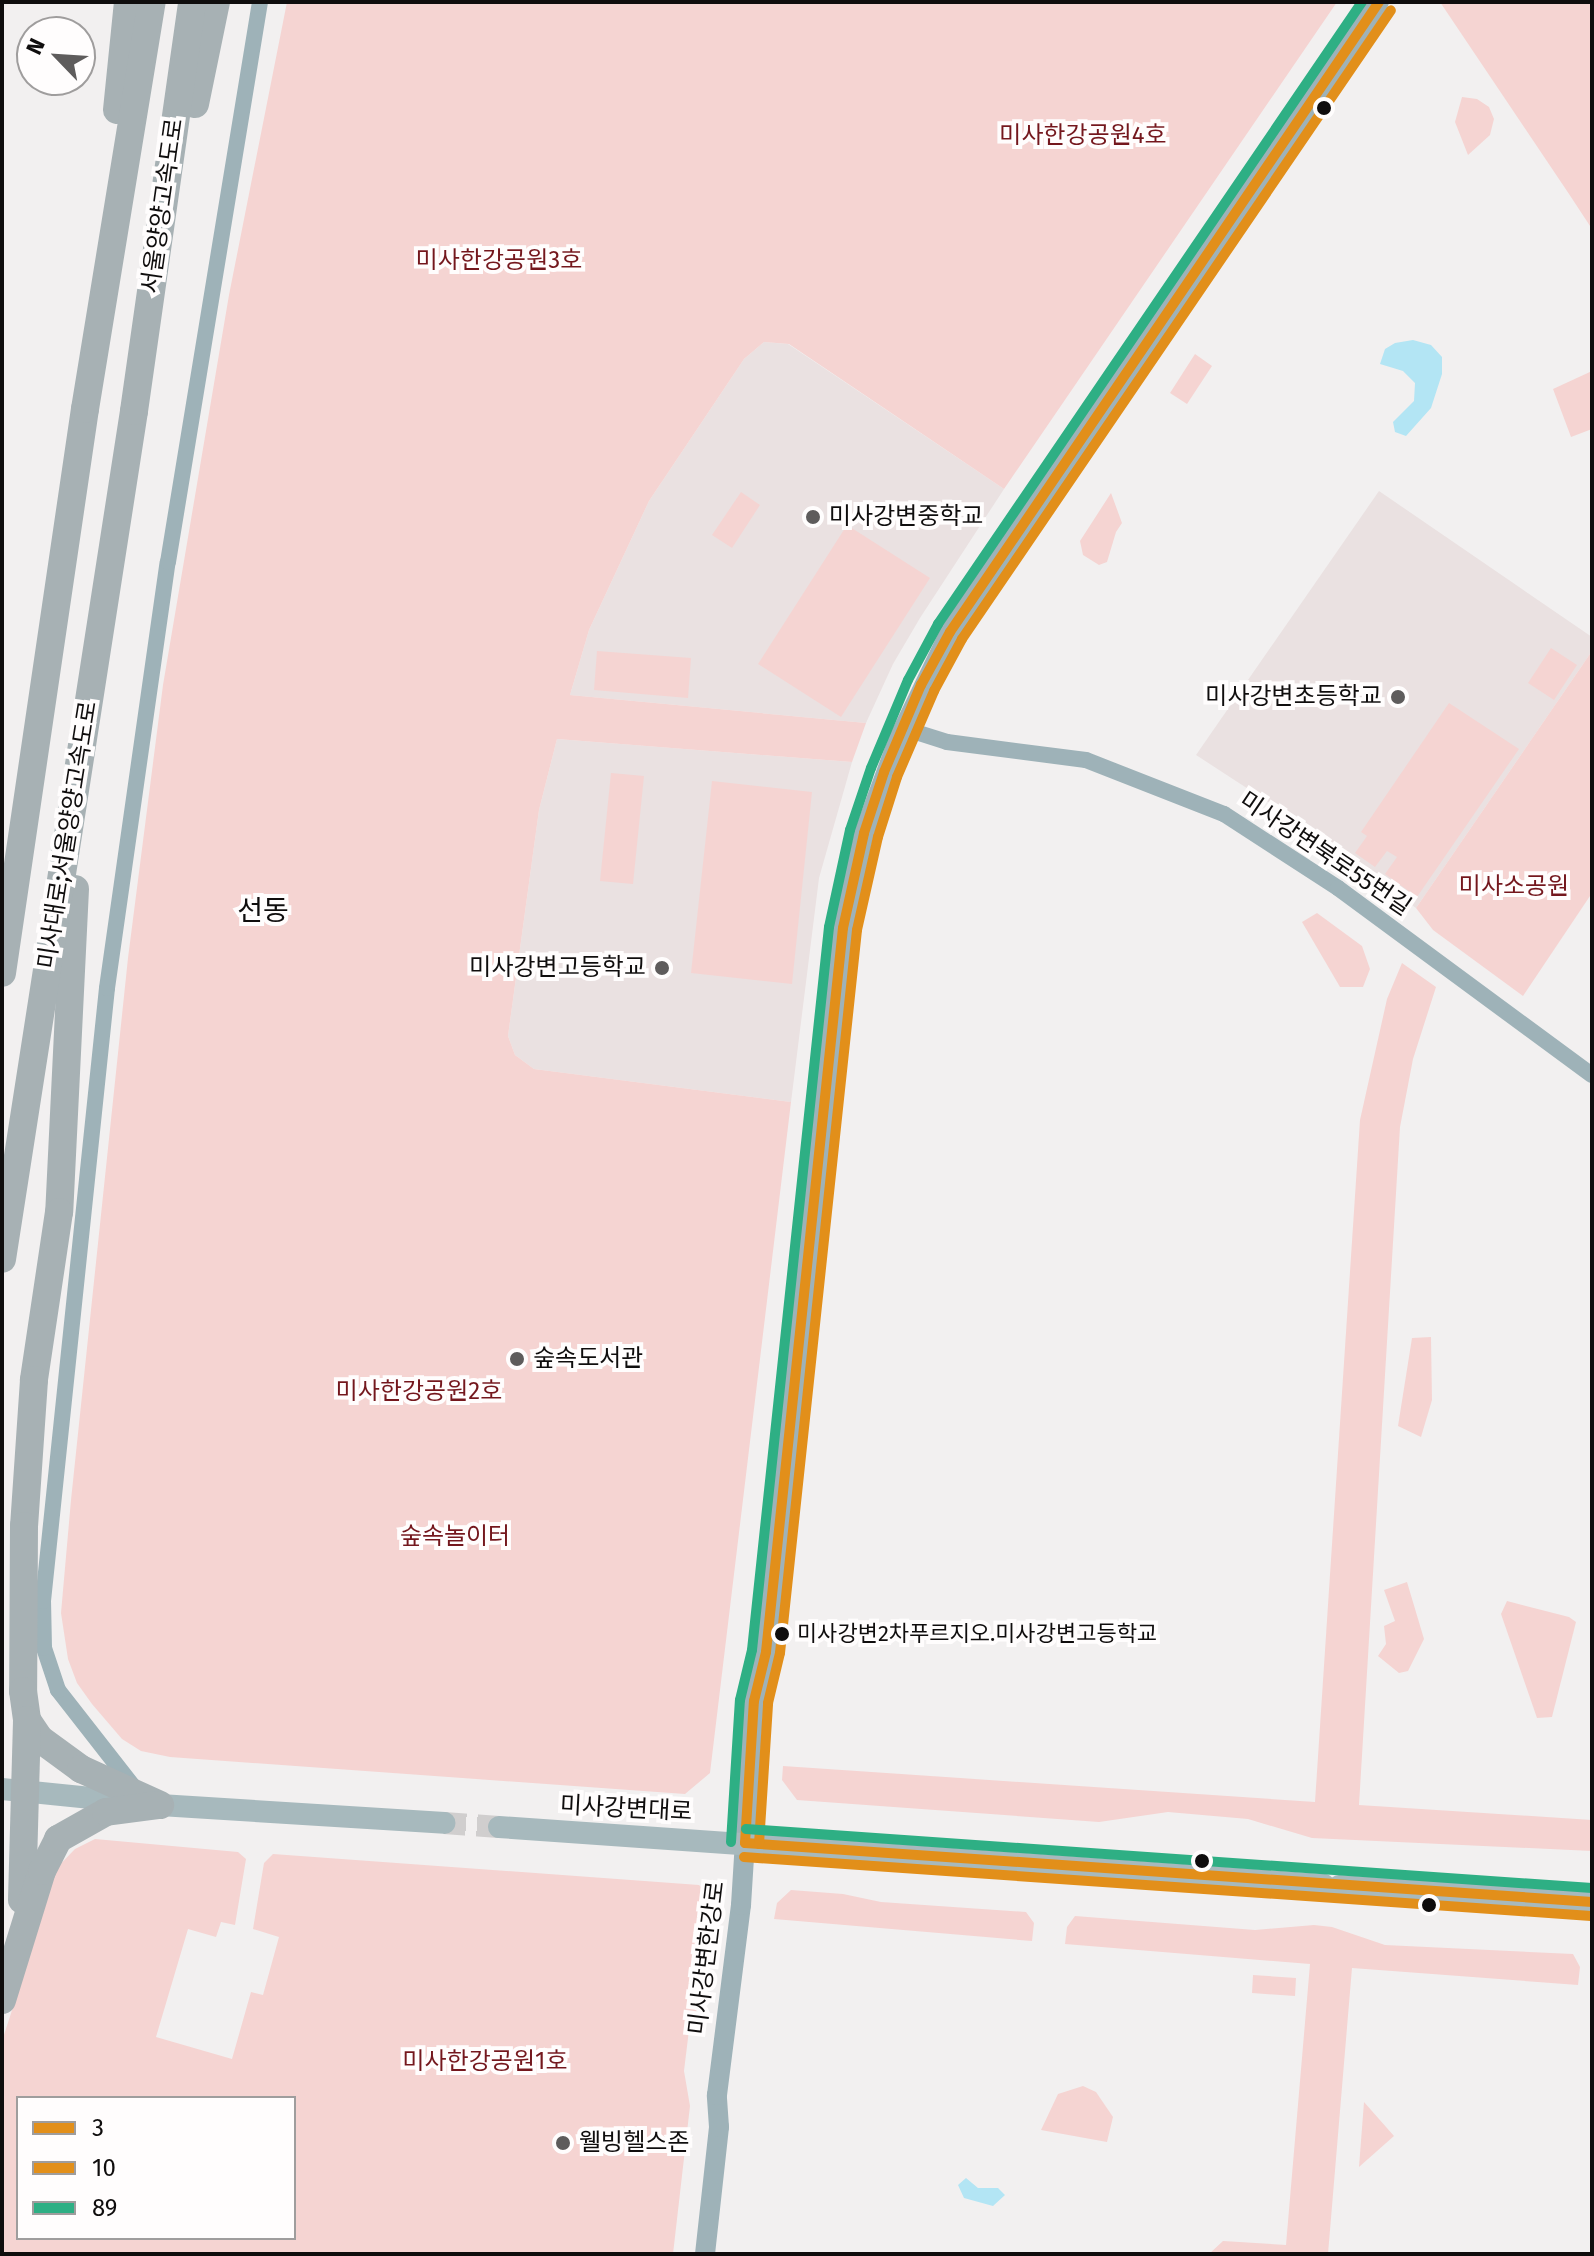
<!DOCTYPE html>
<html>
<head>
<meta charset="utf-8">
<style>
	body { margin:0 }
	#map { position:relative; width:1594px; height:2256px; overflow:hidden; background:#f2f0f0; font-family:"Fira Sans","Noto Sans KR",sans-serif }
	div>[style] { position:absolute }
	.built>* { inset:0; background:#eae1e1 }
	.green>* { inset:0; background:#f5d4d2 }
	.water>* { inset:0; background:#b3e5f4 }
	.secondary-tunnel>* { height:22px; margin-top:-11px; transform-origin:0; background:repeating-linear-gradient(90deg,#d0cece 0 22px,transparent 0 33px) }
	.minor>* { height:16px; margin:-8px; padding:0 8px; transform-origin:8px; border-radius:8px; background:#9eb2b8 }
	.tertiary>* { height:20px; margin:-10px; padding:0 10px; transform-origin:10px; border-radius:10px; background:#9eb2b8 }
	.secondary>* { height:22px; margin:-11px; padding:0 11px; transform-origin:11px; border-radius:11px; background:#a7b9bd }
	.motorway>* { height:28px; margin:-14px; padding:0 14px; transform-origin:14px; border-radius:14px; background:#a7b1b4 }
	.bus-1>* { height:10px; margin:-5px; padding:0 5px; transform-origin:5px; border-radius:5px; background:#e28f1a }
	.bus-2>* { height:10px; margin:-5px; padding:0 5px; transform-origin:5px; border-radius:5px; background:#e28f1a }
	.bus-3>* { height:10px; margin:-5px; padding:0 5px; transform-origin:5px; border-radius:5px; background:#2eaf84 }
	.dots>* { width:22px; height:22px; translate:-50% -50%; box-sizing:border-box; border:4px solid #fffdfd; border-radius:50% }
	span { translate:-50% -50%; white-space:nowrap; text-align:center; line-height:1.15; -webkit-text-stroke:8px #fffdfd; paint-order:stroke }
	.bus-label { font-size:22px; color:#0f0d0d }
	.left { translate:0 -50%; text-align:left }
	.park-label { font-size:24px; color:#74171d }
	.street-label { font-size:24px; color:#0f0d0d }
	.poi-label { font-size:24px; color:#0f0d0d }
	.right { translate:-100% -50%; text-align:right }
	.quarter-label { font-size:28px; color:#0f0d0d }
	.frame { position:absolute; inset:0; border:4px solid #0f0d0d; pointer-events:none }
	.legend { position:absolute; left:16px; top:2096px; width:280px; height:144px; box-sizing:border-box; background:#fffdfd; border:2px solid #9f9d9d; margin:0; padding:10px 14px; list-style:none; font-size:24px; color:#0f0d0d }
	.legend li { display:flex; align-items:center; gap:16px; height:40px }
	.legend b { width:40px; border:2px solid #9f9d9d }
	.north { position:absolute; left:16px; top:16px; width:80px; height:80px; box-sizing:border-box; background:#fffdfd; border:2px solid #9f9d9d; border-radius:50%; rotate:295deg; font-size:22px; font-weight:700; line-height:32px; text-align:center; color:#0f0d0d }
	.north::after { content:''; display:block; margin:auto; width:28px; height:36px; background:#5e5c5c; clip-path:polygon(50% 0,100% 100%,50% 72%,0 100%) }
</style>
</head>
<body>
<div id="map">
	<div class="built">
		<i style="clip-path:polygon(764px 342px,788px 344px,1004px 489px,920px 618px,893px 664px,866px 723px,570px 695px,589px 630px,649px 501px,744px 359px)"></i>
		<i style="clip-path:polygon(1379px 491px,1592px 637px,1592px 651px,1416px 908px,1276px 807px,1196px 755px)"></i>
		<i style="clip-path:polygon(557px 739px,852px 762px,819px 878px,791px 1102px,534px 1069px,515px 1055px,508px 1036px,539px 810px)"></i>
	</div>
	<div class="green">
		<i style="clip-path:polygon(287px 2px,1337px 2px,1004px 489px,789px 344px,764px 342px,744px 359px,649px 501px,589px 630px,570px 695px,866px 723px,852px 762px,557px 739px,539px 810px,508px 1036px,515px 1055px,534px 1069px,791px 1102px,710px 1773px,685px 1794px,170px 1757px,141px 1751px,122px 1739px,92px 1704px,77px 1683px,68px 1659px,61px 1613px,71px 1500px,128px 958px,163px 685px,229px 295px)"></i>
		<i style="clip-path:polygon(1440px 2px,1592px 2px,1592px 229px,1569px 194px)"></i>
		<i style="clip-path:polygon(1462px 97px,1477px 99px,1489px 107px,1494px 119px,1490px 135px,1468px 155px,1455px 122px)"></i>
		<i style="clip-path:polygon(1195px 354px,1212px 366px,1187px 404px,1170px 393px)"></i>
		<i style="clip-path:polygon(1592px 371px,1592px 429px,1571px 437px,1553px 389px)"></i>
		<i style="clip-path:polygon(741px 492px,760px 505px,732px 548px,712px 535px)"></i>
		<i style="clip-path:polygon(1111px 493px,1122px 523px,1116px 532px,1107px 562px,1099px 565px,1083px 555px,1080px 541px)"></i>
		<i style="clip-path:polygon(847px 525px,930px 578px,841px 717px,758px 664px)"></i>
		<i style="clip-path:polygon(1551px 648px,1577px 665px,1554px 700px,1528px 683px)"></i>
		<i style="clip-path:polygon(597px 651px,691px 658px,688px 698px,594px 690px)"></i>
		<i style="clip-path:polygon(1592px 651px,1592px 893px,1523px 996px,1433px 930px,1416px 908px)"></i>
		<i style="clip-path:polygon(1449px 703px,1519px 749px,1417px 897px,1385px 874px,1397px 857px,1387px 851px,1375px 867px,1355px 853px,1367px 836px,1361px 832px)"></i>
		<i style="clip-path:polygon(611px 773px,644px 776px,633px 884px,600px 881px)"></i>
		<i style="clip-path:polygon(712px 781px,812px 792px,792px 984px,691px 973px)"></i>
		<i style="clip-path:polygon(1317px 913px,1362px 946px,1370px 969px,1363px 987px,1340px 987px,1302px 922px)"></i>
		<i style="clip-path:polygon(1402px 963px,1436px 987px,1413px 1059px,1400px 1127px,1359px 1805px,1592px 1820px,1592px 1851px,1312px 1838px,1248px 1819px,1168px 1812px,1099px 1822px,797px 1800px,782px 1780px,783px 1766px,1315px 1802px,1360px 1120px,1387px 999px)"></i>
		<i style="clip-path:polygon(1431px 1337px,1432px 1400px,1421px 1437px,1398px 1426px,1412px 1338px)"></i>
		<i style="clip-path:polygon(1407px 1582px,1424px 1639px,1408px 1671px,1399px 1673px,1378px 1656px,1386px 1644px,1384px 1626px,1395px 1621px,1384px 1590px)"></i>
		<i style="clip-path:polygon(1507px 1601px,1569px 1617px,1576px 1622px,1552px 1717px,1537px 1718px,1501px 1614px)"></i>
		<i style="clip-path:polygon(evenodd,95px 1839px,238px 1852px,246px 1859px,235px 1925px,221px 1922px,216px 1937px,188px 1929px,156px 2037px,232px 2059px,251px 1992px,263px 1995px,279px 1937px,253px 1929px,264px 1863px,273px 1854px,699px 1885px,709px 1895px,711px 1909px,700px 2002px,689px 2030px,684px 2071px,690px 2106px,673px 2254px,2px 2254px,2px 2041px,15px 2001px,43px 1882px,75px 1849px,95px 1839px,18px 2098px,294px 2098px,294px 2238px,18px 2238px,18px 2098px)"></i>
		<i style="clip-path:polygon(791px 1890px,843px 1894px,881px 1902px,1026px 1912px,1034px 1923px,1032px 1941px,774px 1919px,777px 1903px)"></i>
		<i style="clip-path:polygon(1075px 1916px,1255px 1930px,1314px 1925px,1332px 1927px,1385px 1945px,1573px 1954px,1580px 1967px,1578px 1985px,1352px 1968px,1328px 2254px,1209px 2254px,1223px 2241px,1286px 2245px,1310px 1964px,1065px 1944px,1067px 1927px)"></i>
		<i style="clip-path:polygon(1253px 1975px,1296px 1978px,1295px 1996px,1252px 1993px)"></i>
		<i style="clip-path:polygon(1083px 2086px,1096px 2092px,1113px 2117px,1107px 2142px,1041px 2130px,1058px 2094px)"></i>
		<i style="clip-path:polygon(1364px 2102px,1394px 2136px,1359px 2167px)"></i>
	</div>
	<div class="water">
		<i style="clip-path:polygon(1413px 340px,1431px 345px,1442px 357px,1442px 374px,1431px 408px,1406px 436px,1395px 432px,1393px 422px,1414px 401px,1415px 383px,1403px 371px,1380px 364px,1385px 349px,1395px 343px)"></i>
		<i style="clip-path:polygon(966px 2178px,978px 2188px,998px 2188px,1005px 2195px,993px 2206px,964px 2198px,958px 2185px)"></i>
	</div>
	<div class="secondary-tunnel">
		<i style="left:444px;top:1823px;width:55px;rotate:4.2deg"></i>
	</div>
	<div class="minor">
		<i style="left:903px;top:728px;width:46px;rotate:17.7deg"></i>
		<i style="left:947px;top:742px;width:140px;rotate:7.4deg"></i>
		<i style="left:1086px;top:760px;width:148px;rotate:21.4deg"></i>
		<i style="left:1224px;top:814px;width:136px;rotate:33deg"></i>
		<i style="left:1338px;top:888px;width:315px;rotate:36.4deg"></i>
		<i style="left:133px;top:1786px;width:122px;rotate:-128deg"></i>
		<i style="left:58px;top:1690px;width:44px;rotate:-108.4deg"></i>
		<i style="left:44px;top:1648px;width:47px;rotate:-91.2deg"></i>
		<i style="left:43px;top:1601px;width:616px;rotate:-84.04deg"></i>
		<i style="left:107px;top:988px;width:430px;rotate:-81.9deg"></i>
		<i style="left:168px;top:562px;width:568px;rotate:-80.67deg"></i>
	</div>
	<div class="tertiary">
		<i style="left:705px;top:2254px;width:128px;rotate:-83.7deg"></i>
		<i style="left:719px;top:2127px;width:32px;rotate:-94deg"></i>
		<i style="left:717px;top:2095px;width:192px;rotate:-82.8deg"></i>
		<i style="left:741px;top:1905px;width:204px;rotate:-86.4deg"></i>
		<i style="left:754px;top:1701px;width:50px;rotate:-76.2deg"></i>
		<i style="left:766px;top:1652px;width:728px;rotate:-83.93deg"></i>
		<i style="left:843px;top:928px;width:97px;rotate:-77.5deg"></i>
		<i style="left:864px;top:833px;width:101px;rotate:-69.8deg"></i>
		<i style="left:899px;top:738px;width:118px;rotate:-64.3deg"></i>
		<i style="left:950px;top:632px;width:762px;rotate:-55.75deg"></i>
	</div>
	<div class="secondary">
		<i style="left:2px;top:1789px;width:159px;rotate:5.8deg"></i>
		<i style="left:160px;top:1805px;width:285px;rotate:3.6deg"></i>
		<i style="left:499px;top:1827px;width:827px;rotate:4.02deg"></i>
		<i style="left:1339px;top:1886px;width:254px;rotate:3.6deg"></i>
	</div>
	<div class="motorway">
		<i style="left:195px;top:104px;width:104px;rotate:-78.4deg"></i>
		<i style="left:117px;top:110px;width:109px;rotate:-84.2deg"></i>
		<i style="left:75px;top:889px;width:323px;rotate:92.8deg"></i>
		<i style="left:59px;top:1212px;width:170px;rotate:98.5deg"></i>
		<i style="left:34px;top:1380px;width:146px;rotate:93.9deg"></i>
		<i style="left:24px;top:1526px;width:165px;rotate:90.3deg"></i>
		<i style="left:23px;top:1691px;width:29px;rotate:82deg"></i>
		<i style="left:27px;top:1720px;width:23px;rotate:56deg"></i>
		<i style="left:40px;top:1739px;width:51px;rotate:36.2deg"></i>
		<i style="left:81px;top:1769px;width:87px;rotate:24.5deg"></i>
		<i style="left:2px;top:973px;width:570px;rotate:-81.63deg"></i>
		<i style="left:85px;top:409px;width:412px;rotate:-80.7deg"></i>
		<i style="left:2px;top:1259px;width:858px;rotate:-81.15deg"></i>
		<i style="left:134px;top:411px;width:413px;rotate:-81.9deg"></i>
		<i style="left:22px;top:1900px;width:180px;rotate:-88.4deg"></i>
		<i style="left:2px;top:2000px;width:135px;rotate:-72.8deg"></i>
		<i style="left:42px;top:1871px;width:36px;rotate:-63deg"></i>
		<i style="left:58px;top:1839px;width:55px;rotate:-29.4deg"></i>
		<i style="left:106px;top:1812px;width:52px;rotate:-7.7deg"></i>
	</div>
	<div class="bus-1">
		<i style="left:745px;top:1843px;width:142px;rotate:-86.4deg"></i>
		<i style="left:754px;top:1701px;width:50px;rotate:-76.2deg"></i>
		<i style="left:766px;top:1652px;width:728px;rotate:-83.93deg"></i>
		<i style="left:843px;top:928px;width:97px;rotate:-77.5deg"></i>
		<i style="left:864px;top:833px;width:64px;rotate:-71.8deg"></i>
		<i style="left:884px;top:772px;width:95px;rotate:-67deg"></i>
		<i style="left:921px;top:685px;width:60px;rotate:-61.3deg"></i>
		<i style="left:950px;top:632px;width:762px;rotate:-55.75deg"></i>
		<i style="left:745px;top:1843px;width:849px;rotate:3.98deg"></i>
	</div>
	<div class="bus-2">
		<i style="left:759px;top:1844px;width:141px;rotate:-86.3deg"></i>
		<i style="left:768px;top:1703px;width:51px;rotate:-76.5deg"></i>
		<i style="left:780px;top:1653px;width:727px;rotate:-83.92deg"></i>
		<i style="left:857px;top:930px;width:95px;rotate:-77.3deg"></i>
		<i style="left:878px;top:837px;width:63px;rotate:-72.4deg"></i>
		<i style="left:897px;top:777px;width:94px;rotate:-66.7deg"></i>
		<i style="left:934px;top:691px;width:59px;rotate:-61.7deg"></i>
		<i style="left:962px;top:639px;width:761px;rotate:-55.7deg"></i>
		<i style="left:744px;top:1857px;width:849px;rotate:3.98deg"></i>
	</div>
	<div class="bus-3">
		<i style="left:746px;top:1829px;width:848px;rotate:3.99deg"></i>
		<i style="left:731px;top:1842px;width:142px;rotate:-86.4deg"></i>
		<i style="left:740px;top:1700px;width:51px;rotate:-76.5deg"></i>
		<i style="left:752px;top:1650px;width:727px;rotate:-83.92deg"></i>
		<i style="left:829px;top:927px;width:99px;rotate:-77.8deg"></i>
		<i style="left:850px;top:830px;width:65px;rotate:-71.3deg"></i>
		<i style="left:871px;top:768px;width:95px;rotate:-67.2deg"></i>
		<i style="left:908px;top:680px;width:64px;rotate:-61.8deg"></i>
		<i style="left:938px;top:624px;width:753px;rotate:-55.72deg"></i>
	</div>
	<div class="dots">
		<i style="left:1324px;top:108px;background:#0f0d0d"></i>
		<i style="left:813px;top:517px;background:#5e5c5c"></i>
		<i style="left:1398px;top:697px;background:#5e5c5c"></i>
		<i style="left:662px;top:968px;background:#5e5c5c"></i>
		<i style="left:517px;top:1359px;background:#5e5c5c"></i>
		<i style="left:782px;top:1634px;background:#0f0d0d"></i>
		<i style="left:1202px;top:1861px;background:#0f0d0d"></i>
		<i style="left:1429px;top:1905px;background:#0f0d0d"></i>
		<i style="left:563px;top:2143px;background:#5e5c5c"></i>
	</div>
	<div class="bus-label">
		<span class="left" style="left:797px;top:1634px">미사강변2차푸르지오.미사강변고등학교</span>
	</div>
	<div class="park-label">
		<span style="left:1083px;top:136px">미사한강공원4호</span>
		<span style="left:499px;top:261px">미사한강공원3호</span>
		<span style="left:1514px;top:887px">미사소공원</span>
		<span style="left:419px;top:1392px">미사한강공원2호</span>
		<span style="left:455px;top:1537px">숲속놀이터</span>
		<span style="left:485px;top:2062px">미사한강공원1호</span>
	</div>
	<div class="street-label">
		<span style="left:163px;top:206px;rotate:-82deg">서울양양고속도로</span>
		<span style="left:68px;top:835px;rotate:-81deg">미사대로;서울양양고속도로</span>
		<span style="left:1325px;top:854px;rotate:34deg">미사강변북로55번길</span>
		<span style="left:626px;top:1809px;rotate:3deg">미사강변대로</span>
		<span style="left:707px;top:1958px;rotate:-83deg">미사강변한강로</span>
	</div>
	<div class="poi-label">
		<span class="left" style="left:829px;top:517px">미사강변중학교</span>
		<span class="right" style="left:1382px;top:697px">미사강변초등학교</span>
		<span class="right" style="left:646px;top:968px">미사강변고등학교</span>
		<span class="left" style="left:533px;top:1359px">숲속도서관</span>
		<span class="left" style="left:579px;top:2143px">웰빙헬스존</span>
	</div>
	<div class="quarter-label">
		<span style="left:263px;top:911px">선동</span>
	</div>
	<div class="frame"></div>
	<ul class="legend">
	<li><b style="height:10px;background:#e28f1a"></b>3</li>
	<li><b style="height:10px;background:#e28f1a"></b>10</li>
	<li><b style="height:10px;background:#2eaf84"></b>89</li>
	</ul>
	<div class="north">N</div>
</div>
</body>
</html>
